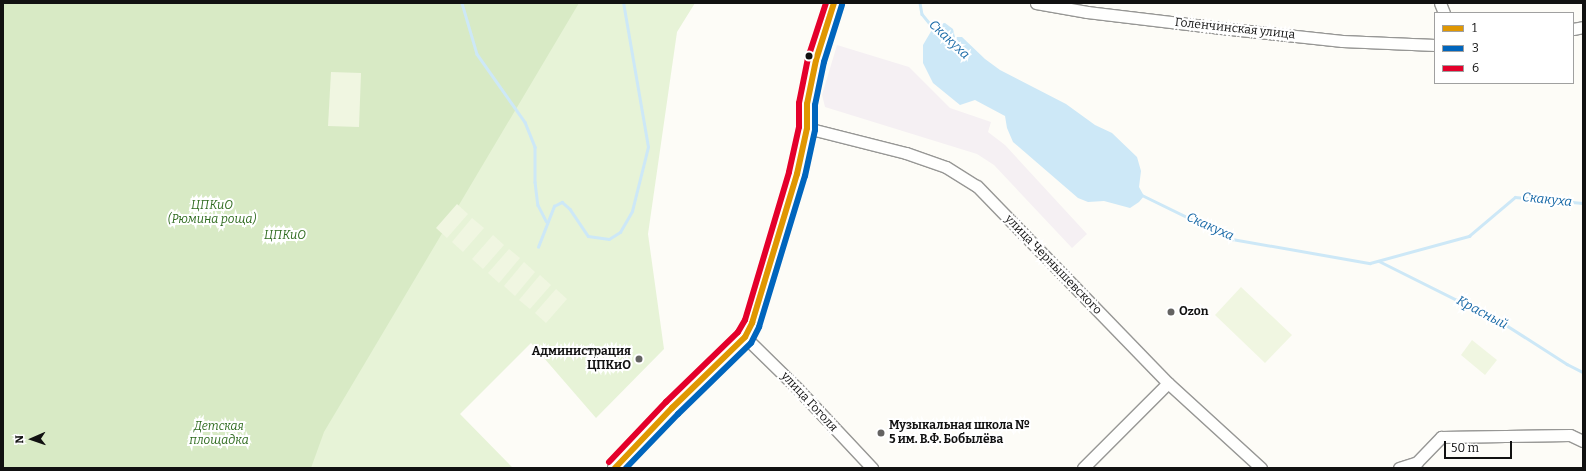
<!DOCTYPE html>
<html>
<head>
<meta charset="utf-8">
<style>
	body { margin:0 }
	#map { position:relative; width:1586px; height:471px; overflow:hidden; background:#fdfcf7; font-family:Bitter,serif }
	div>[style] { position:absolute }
	.industrial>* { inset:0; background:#f5f0f3 }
	.green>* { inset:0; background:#e7f3d7 }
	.forest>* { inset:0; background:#d8eac5 }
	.pitch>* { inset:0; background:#f0f6e1 }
	.water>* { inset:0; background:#cde8f7 }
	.stream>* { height:2.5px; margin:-1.25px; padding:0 1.25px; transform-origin:1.25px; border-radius:1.25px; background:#cde8f7 }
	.roads { filter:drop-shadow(1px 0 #979795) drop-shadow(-1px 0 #979795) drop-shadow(0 1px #979795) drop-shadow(0 -1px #979795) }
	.minor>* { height:11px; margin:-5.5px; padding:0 5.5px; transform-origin:5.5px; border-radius:5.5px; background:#fffffe }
	.tertiary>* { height:14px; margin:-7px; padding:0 7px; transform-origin:7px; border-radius:7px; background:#fffffe }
	.bus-1>* { height:6px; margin:-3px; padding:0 3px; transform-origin:3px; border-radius:3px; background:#e09702 }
	.bus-2>* { height:6px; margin:-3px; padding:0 3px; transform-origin:3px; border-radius:3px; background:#0065bd }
	.bus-3>* { height:6px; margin:-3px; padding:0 3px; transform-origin:3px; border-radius:3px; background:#e4002b }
	.dots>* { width:11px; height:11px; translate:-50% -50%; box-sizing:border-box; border:2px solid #fff; border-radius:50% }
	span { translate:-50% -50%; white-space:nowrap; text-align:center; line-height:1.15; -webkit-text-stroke:4px #fff; paint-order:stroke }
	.street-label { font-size:12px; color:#111 }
	.park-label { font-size:12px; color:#2f6b1f; font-style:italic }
	.poi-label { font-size:12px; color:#111; font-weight:700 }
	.left { translate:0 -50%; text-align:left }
	.right { translate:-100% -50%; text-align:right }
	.water-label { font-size:13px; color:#1768a6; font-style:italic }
	.frame { position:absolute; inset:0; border:4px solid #111; pointer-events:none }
	.legend { position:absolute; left:1434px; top:12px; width:140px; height:72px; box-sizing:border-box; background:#fff; border:1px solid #a0a0a0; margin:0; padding:5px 7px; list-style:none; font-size:12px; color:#111 }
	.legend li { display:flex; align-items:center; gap:8px; height:20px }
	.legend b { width:20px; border:1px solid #a0a0a0 }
	.north { position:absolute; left:12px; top:419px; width:40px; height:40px; -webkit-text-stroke:3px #fff; paint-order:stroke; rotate:268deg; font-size:11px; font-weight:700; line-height:16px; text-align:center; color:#111 }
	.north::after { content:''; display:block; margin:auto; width:14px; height:18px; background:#111; clip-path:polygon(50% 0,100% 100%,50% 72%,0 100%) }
	.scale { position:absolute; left:1444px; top:441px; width:68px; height:18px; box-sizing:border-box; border:2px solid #111; border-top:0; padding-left:5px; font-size:12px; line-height:14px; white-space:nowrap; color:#111; -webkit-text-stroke:3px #fff; paint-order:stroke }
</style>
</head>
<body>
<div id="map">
	<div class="industrial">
		<i style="clip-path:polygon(837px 45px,909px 67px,950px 108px,991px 122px,988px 132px,1005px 145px,1087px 234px,1072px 248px,994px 165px,977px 154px,825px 107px,822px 95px)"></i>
	</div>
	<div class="green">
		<i style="clip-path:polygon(3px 3px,695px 3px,677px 32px,648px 234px,664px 349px,596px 418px,531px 343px,460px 414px,513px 468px,3px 468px)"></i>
	</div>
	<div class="forest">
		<i style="clip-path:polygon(3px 3px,579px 3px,324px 432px,311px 468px,4px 468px)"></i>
	</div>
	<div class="pitch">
		<i style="clip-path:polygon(331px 72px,361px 73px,359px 127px,328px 126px)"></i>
		<i style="clip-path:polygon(457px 204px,468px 214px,447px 238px,436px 228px)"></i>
		<i style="clip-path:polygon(472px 218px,484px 228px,463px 252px,452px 242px)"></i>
		<i style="clip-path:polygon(493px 235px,504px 245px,483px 269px,472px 259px)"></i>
		<i style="clip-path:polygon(509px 249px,520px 258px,499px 283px,488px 273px)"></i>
		<i style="clip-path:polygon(524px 262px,535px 272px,515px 296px,504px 286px)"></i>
		<i style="clip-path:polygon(540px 275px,551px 285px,530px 309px,519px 300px)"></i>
		<i style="clip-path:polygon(1241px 287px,1292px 335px,1265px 363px,1215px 315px)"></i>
		<i style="clip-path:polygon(556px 289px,567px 299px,546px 323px,535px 313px)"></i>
		<i style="clip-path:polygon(1472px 340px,1497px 360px,1485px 375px,1461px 355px)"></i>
	</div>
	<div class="water">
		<i style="clip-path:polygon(945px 23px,953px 29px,955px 37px,962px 37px,985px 59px,1000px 70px,1066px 104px,1095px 125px,1112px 133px,1137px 157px,1141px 171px,1139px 187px,1144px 196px,1139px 202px,1130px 208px,1104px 201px,1088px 202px,1078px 198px,1013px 142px,1007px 128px,1005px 116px,975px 100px,960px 105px,933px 83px,923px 63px,923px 45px,933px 28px,939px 24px)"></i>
	</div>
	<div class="stream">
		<i style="left:462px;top:3px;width:53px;rotate:73.6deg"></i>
		<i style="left:477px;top:54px;width:83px;rotate:54.8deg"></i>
		<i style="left:525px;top:122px;width:27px;rotate:68deg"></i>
		<i style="left:535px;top:147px;width:35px;rotate:90deg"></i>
		<i style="left:535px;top:182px;width:23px;rotate:83deg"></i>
		<i style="left:538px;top:205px;width:18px;rotate:63deg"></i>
		<i style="left:920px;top:3px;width:11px;rotate:80deg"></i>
		<i style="left:922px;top:14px;width:19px;rotate:51deg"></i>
		<i style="left:1142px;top:195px;width:100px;rotate:26.1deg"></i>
		<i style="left:1232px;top:239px;width:140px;rotate:9.9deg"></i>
		<i style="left:1370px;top:263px;width:103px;rotate:-15.3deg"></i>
		<i style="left:1469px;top:236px;width:60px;rotate:-40.3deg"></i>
		<i style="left:1515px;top:197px;width:68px;rotate:5deg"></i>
		<i style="left:538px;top:247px;width:44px;rotate:-68.7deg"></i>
		<i style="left:554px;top:206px;width:9px;rotate:-27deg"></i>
		<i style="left:562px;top:202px;width:11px;rotate:41deg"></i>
		<i style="left:570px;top:209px;width:32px;rotate:56deg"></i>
		<i style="left:588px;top:236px;width:21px;rotate:8deg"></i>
		<i style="left:609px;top:239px;width:13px;rotate:-32deg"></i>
		<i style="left:620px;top:232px;width:24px;rotate:-60deg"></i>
		<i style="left:632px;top:211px;width:66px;rotate:-76deg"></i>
		<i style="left:648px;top:147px;width:146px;rotate:-99.8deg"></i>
		<i style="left:1379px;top:261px;width:139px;rotate:26.6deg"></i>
		<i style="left:1503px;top:323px;width:76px;rotate:32.6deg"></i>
		<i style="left:1567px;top:364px;width:18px;rotate:27deg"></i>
	</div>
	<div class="roads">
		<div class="minor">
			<i style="left:1036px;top:3px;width:52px;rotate:10deg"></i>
			<i style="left:1087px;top:12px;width:135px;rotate:6.8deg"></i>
			<i style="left:1221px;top:28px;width:122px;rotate:6.1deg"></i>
			<i style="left:1342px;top:41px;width:93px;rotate:2.5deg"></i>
			<i style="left:1440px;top:3px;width:11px;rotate:68deg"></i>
			<i style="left:1573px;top:29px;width:10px;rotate:-11deg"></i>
			<i style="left:807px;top:128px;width:102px;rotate:14.2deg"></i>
			<i style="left:906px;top:153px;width:42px;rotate:19.3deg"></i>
			<i style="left:946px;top:167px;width:36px;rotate:32deg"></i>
			<i style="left:977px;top:186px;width:274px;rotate:45.9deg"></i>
			<i style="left:1168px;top:383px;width:126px;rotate:42.4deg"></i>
			<i style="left:745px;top:337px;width:73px;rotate:44.4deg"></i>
			<i style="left:797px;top:388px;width:110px;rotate:46.8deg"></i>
			<i style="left:1083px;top:468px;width:120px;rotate:-45deg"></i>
			<i style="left:1399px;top:468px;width:19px;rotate:-18deg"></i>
			<i style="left:1417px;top:462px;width:35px;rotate:-46deg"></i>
			<i style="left:1441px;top:437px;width:129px;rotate:-0.9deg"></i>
			<i style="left:1570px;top:435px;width:14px;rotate:25deg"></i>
		</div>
		<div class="tertiary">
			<i style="left:615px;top:468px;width:83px;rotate:-46.5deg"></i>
			<i style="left:672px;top:408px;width:102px;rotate:-44.2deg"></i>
			<i style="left:745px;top:337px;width:16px;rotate:-63deg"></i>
			<i style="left:752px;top:323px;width:156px;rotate:-73.2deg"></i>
			<i style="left:797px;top:174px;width:47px;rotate:-77.7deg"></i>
			<i style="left:807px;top:128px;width:24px;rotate:-90deg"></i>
			<i style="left:807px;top:104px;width:45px;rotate:-78.4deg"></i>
			<i style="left:816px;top:60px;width:60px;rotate:-72.5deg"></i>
		</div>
	</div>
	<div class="bus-1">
		<i style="left:615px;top:468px;width:83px;rotate:-46.5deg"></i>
		<i style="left:672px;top:408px;width:102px;rotate:-44.2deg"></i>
		<i style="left:745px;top:337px;width:16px;rotate:-63deg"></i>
		<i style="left:752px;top:323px;width:156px;rotate:-73.2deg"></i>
		<i style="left:797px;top:174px;width:47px;rotate:-77.7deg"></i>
		<i style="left:807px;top:128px;width:24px;rotate:-90deg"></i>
		<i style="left:807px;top:104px;width:45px;rotate:-78.4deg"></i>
		<i style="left:816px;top:60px;width:60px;rotate:-72.5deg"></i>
	</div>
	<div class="bus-2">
		<i style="left:626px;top:468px;width:75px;rotate:-46.1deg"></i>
		<i style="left:678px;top:414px;width:102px;rotate:-44.2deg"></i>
		<i style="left:751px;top:343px;width:18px;rotate:-63deg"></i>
		<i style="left:759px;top:327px;width:158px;rotate:-73.1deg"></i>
		<i style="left:805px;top:176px;width:47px;rotate:-77.7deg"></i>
		<i style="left:815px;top:130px;width:25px;rotate:-90deg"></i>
		<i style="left:815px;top:105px;width:44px;rotate:-78.2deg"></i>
		<i style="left:824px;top:62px;width:60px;rotate:-72.5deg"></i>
	</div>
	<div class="bus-3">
		<i style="left:609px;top:462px;width:83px;rotate:-46.5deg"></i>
		<i style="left:666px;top:402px;width:100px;rotate:-44.2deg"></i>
		<i style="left:738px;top:332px;width:14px;rotate:-60deg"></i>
		<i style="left:745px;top:320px;width:154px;rotate:-73.4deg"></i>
		<i style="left:789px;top:172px;width:46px;rotate:-77.5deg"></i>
		<i style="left:799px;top:127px;width:24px;rotate:-90deg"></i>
		<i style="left:799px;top:103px;width:46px;rotate:-78.7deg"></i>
		<i style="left:808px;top:58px;width:58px;rotate:-71.9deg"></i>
	</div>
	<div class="dots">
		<i style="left:809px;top:56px;background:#111"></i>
		<i style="left:1171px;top:312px;background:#646362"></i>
		<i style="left:639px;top:359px;background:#646362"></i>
		<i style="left:881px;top:433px;background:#646362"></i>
	</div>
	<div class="street-label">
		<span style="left:1235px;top:29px;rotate:6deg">Голенчинская улица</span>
		<span style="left:1053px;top:265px;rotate:46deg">улица Чернышевского</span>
		<span style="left:809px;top:402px;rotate:47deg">улица Гоголя</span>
	</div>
	<div class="park-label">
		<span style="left:212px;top:213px">ЦПКиО<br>(Рюмина роща)</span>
		<span style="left:285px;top:236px">ЦПКиО</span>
		<span style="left:219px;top:434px">Детская<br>площадка</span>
	</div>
	<div class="poi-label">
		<span class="left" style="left:1179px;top:312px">Ozon</span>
		<span class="right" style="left:631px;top:359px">Администрация<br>ЦПКиО</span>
		<span class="left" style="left:889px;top:433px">Музыкальная школа №<br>5 им. В.Ф. Бобылёва</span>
	</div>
	<div class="water-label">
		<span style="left:949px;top:40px;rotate:43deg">Скакуха</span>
		<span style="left:1547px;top:200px;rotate:6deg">Скакуха</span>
		<span style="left:1210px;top:227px;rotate:24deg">Скакуха</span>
		<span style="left:1482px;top:313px;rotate:28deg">Красный</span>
	</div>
	<div class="frame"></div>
	<ul class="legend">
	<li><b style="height:5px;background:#e09702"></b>1</li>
	<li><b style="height:5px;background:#0065bd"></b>3</li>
	<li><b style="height:5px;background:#e4002b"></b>6</li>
	</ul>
	<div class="north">N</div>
	<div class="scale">50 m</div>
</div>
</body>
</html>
